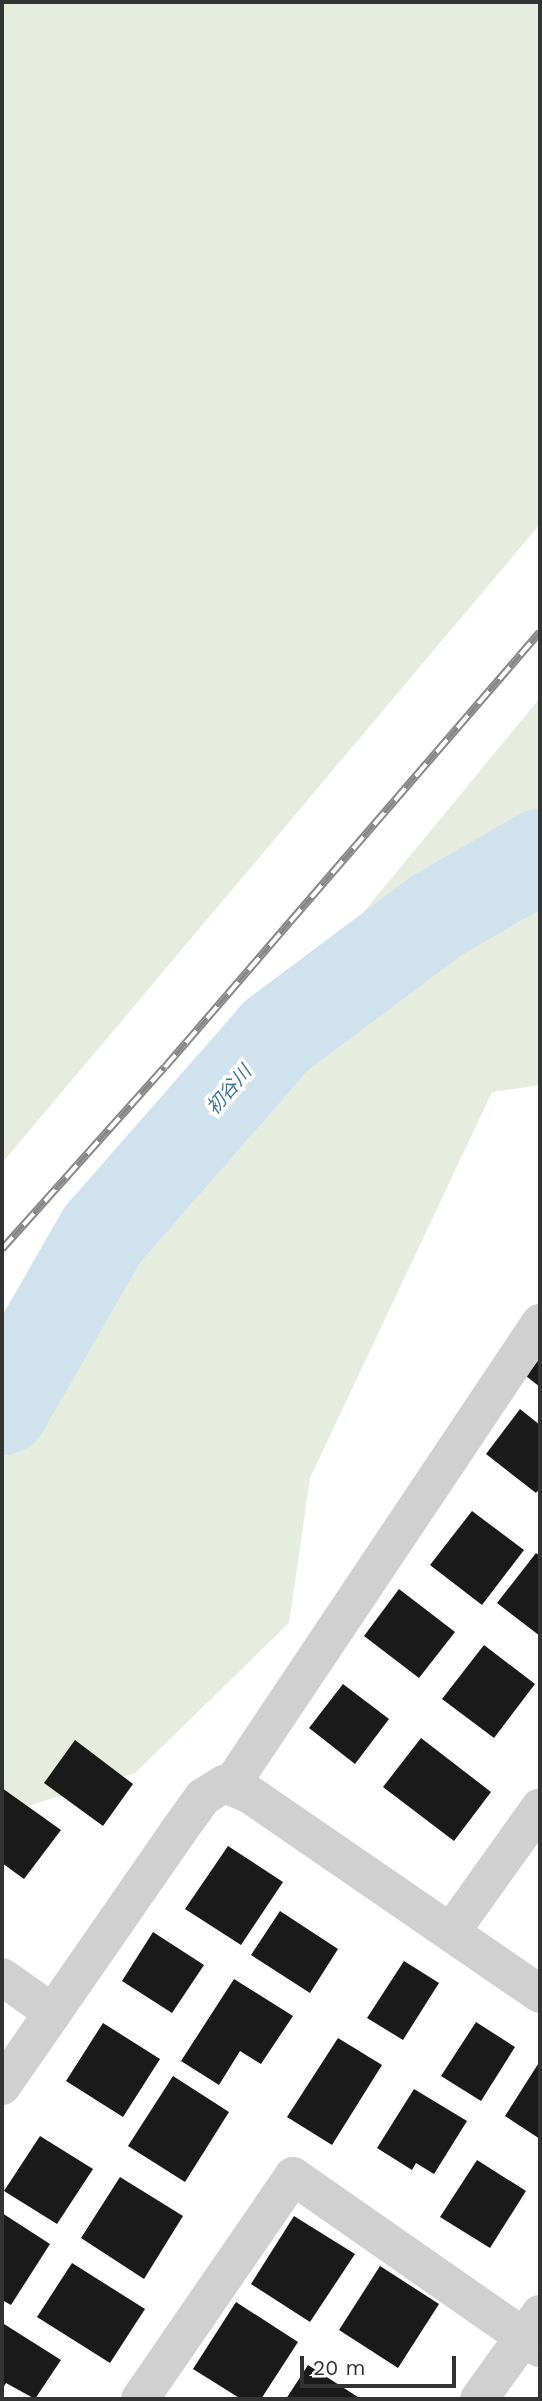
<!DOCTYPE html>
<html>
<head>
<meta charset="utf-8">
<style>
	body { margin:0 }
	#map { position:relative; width:542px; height:2401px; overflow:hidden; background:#fff; font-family:"Work Sans","Noto Sans JP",sans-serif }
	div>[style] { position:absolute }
	.green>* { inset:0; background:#e6ecdf }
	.river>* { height:93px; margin:-46.5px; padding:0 46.5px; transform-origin:46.5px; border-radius:46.5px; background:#cfe2ee }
	.building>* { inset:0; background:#1a1a1a }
	.minor>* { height:38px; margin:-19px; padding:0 19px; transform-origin:19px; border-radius:19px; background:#d0d0d0 }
	.tertiary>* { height:38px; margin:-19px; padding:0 19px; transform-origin:19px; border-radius:19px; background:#d0d0d0 }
	.rail>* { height:8px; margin-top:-4px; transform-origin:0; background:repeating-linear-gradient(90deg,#fff 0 16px,#888 0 32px); box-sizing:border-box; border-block:2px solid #888 }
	span { translate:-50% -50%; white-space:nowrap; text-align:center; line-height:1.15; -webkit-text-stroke:7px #fff; paint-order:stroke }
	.water-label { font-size:19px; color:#3f7597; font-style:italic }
	.frame { position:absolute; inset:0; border:4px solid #333; pointer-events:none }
	.scale { position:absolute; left:300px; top:2356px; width:156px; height:32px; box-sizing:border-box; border:4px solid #333; border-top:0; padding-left:9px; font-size:21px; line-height:24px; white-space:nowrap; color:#333; -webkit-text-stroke:5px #fff; paint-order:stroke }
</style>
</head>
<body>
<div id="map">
	<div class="green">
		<i style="clip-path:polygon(2px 2px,540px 2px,540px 524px,2px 1163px)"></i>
		<i style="clip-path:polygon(540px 698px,540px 1085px,492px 1092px,310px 1478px,289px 1623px,135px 1773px,2px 1814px,2px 1317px,278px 1016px)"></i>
	</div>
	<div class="river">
		<i style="left:2px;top:1408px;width:201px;rotate:-60.1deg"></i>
		<i style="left:102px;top:1234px;width:264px;rotate:-48.8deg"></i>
		<i style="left:276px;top:1035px;width:202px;rotate:-36.8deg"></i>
		<i style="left:438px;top:914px;width:118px;rotate:-30deg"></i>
	</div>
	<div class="building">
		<i style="clip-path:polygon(540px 1358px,540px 1387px,526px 1376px)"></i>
		<i style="clip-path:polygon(520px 1409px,540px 1425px,540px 1488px,536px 1493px,486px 1454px)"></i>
		<i style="clip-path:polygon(472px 1511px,524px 1550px,482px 1605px,430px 1565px)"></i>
		<i style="clip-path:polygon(536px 1553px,540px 1556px,540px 1636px,497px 1603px)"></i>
		<i style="clip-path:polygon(399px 1589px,455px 1632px,419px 1678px,364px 1636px)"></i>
		<i style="clip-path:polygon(484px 1645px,535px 1684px,494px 1738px,442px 1699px)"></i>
		<i style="clip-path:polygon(343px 1684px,389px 1719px,355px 1764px,309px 1728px)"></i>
		<i style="clip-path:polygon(421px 1738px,491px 1792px,454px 1841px,383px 1787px)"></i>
		<i style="clip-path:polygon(75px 1740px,133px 1784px,103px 1826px,44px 1783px)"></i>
		<i style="clip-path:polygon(2px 1788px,61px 1830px,24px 1879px,2px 1863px)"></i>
		<i style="clip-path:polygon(228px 1846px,283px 1882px,241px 1945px,185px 1909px)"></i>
		<i style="clip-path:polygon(280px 1911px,338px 1949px,310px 1993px,251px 1955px)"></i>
		<i style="clip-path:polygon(153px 1932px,204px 1965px,172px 2013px,122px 1981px)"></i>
		<i style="clip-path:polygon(404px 1961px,439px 1983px,403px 2040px,367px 2018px)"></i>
		<i style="clip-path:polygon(234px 1979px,293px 2016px,261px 2064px,240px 2051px,219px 2085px,181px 2061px)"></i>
		<i style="clip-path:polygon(476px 2022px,515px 2047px,481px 2101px,441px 2076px)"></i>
		<i style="clip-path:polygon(103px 2023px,160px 2059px,123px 2117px,66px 2081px)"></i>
		<i style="clip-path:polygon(338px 2038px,382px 2065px,332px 2145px,287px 2117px)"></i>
		<i style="clip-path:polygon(540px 2061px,540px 2139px,505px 2116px)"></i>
		<i style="clip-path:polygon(173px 2076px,229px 2112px,185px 2182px,128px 2146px)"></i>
		<i style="clip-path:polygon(414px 2089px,467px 2121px,434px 2174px,416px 2163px,412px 2170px,377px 2148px)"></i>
		<i style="clip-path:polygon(40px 2136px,93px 2169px,57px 2224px,4px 2191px)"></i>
		<i style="clip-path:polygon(477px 2160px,526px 2191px,490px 2248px,440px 2217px)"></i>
		<i style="clip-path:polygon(120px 2177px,183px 2216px,144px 2279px,81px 2238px)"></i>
		<i style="clip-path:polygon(2px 2213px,50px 2244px,11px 2305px,2px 2300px)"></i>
		<i style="clip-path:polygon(294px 2216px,355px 2254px,310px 2322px,251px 2284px)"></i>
		<i style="clip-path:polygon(72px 2263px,145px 2309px,110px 2363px,37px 2317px)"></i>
		<i style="clip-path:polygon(380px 2266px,439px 2304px,398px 2368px,339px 2330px)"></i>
		<i style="clip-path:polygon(236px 2302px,298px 2342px,261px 2399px,241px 2399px,193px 2369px)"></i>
		<i style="clip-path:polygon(4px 2324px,61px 2360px,35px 2399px,6px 2383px,2px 2390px)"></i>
		<i style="clip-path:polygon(308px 2365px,361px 2399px,286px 2399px)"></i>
	</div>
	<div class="minor">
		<i style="left:231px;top:1785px;width:556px;rotate:-56.22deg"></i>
		<i style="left:451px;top:1932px;width:153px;rotate:-54.5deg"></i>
		<i style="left:2px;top:1977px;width:62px;rotate:35.2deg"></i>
		<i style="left:140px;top:2399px;width:270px;rotate:-55.5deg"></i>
		<i style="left:293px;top:2176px;width:301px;rotate:34.9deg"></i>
		<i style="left:479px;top:2399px;width:105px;rotate:-54.3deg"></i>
	</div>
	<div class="tertiary">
		<i style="left:2px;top:2086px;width:308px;rotate:-55.3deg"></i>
		<i style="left:177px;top:1833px;width:44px;rotate:-54.2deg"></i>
		<i style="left:203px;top:1797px;width:25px;rotate:-32deg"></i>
		<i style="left:224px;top:1784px;width:27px;rotate:22deg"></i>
		<i style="left:249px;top:1794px;width:353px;rotate:34.5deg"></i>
	</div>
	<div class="rail">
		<i style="left:2px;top:1249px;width:244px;rotate:-48.2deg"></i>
		<i style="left:165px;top:1067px;width:574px;rotate:-49.24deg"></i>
	</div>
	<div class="water-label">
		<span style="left:229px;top:1090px;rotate:-49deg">初谷川</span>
	</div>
	<div class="frame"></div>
	<div class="scale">20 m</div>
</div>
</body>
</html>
